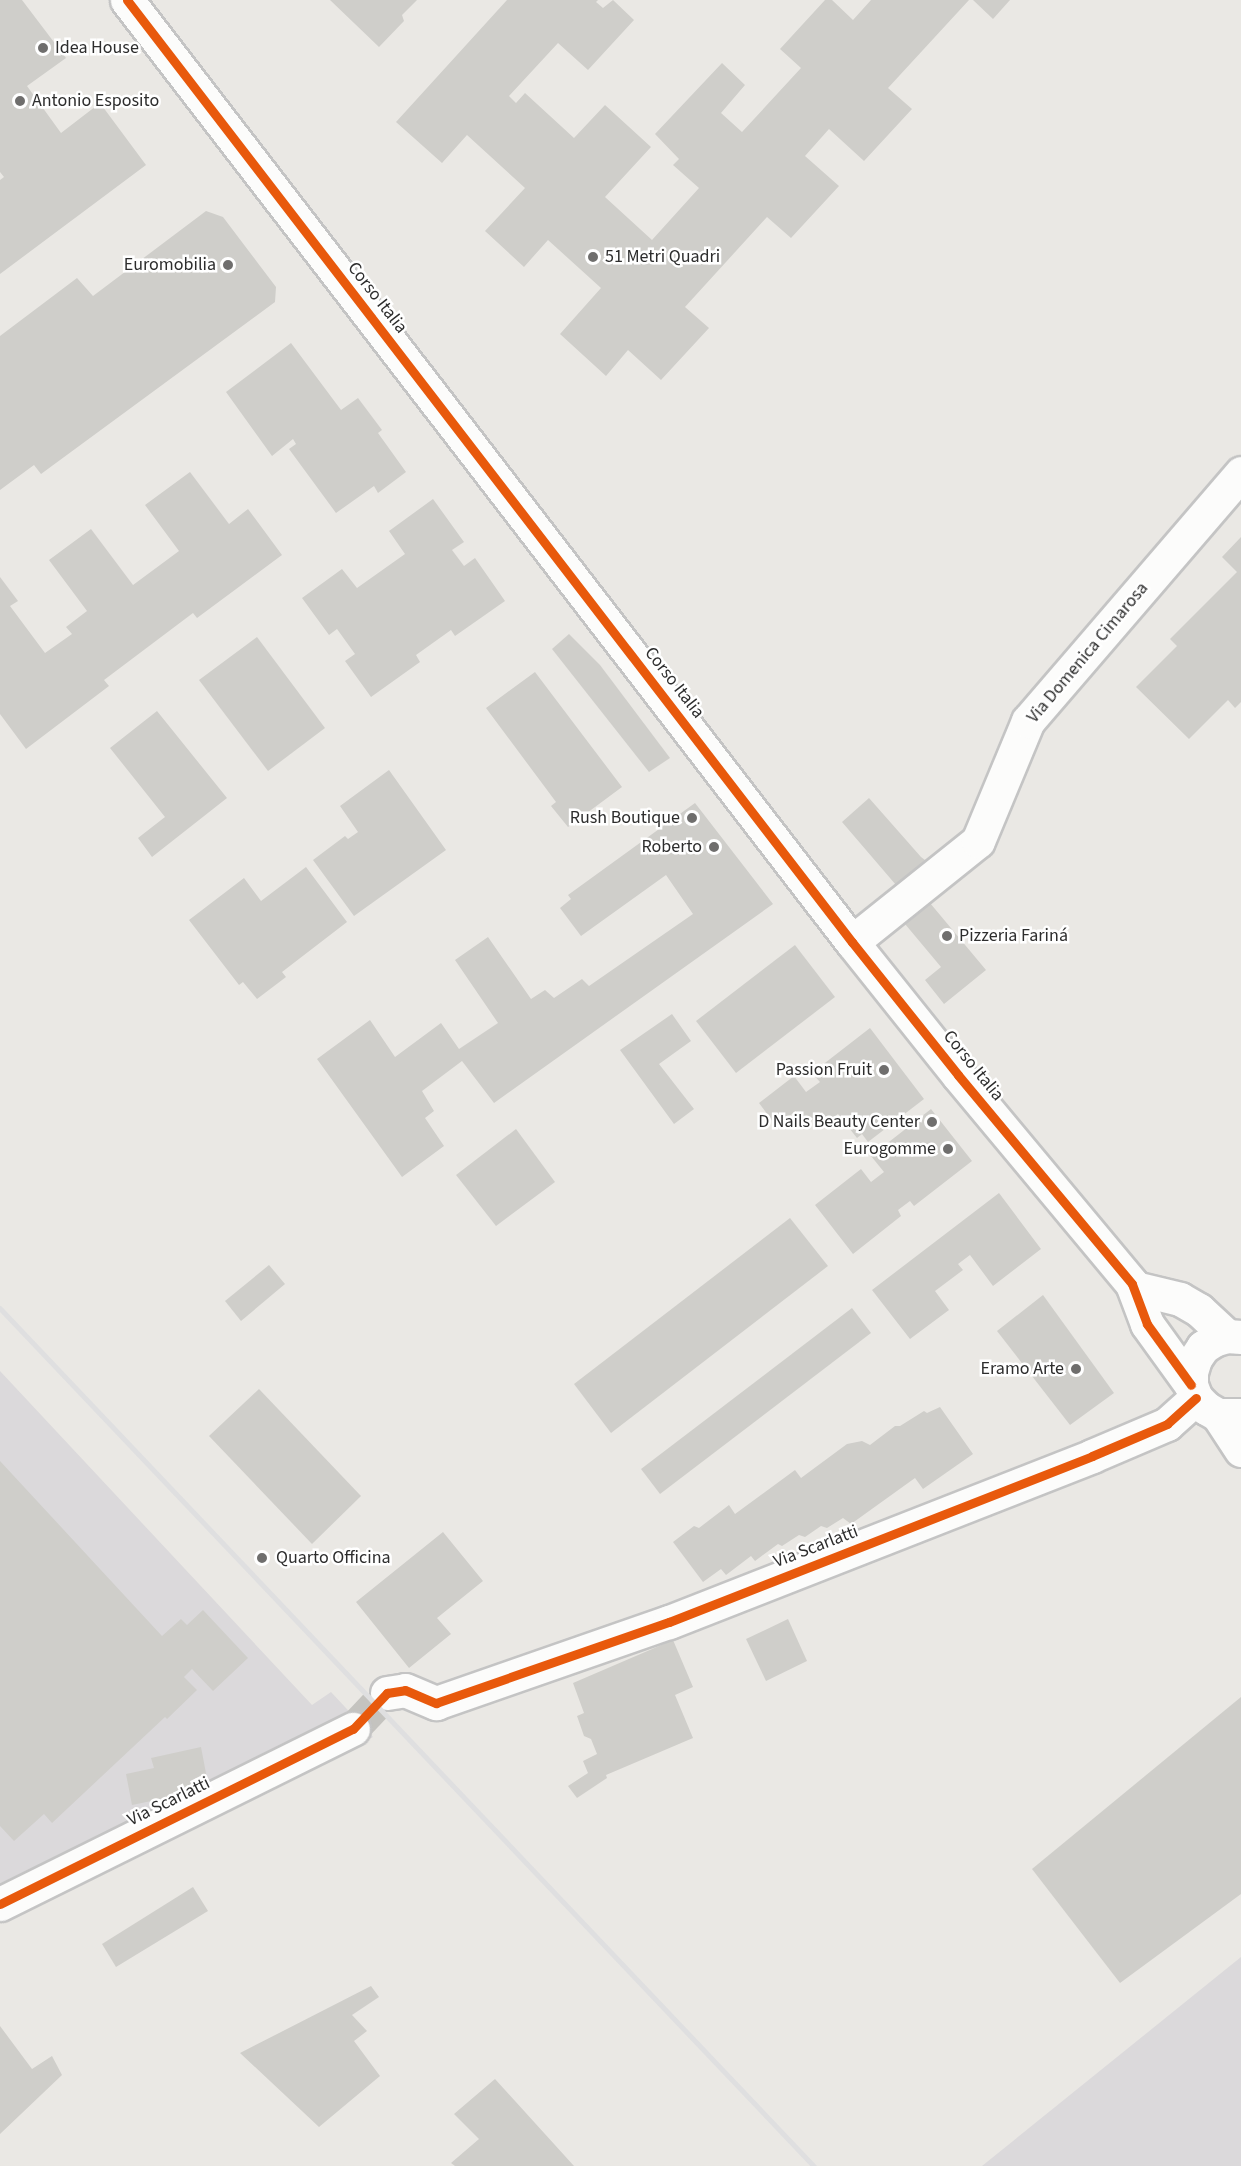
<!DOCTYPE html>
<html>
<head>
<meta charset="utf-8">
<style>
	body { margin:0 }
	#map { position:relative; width:1241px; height:2166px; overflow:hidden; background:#eae8e4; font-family:"Source Sans 3",sans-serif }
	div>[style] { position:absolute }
	.industrial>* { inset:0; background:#dbd9db }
	.building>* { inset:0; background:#cfceca }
	.street-tunnel>* { height:33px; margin-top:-16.5px; transform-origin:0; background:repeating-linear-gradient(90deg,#c4c3bf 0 33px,transparent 0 49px) }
	.roads { filter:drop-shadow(2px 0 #c4c4c4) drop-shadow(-2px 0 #c4c4c4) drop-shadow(0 2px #c4c4c4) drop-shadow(0 -2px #c4c4c4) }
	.street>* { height:33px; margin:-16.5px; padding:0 16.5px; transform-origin:16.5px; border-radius:16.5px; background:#fcfcfb }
	.rail>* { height:4.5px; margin:-2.25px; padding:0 2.25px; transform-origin:2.25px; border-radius:2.25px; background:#dfdfe0 }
	.cycleway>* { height:9px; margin:-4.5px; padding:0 4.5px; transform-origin:4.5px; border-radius:4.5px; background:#e8590c }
	.dots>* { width:16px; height:16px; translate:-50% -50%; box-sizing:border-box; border:3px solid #fff; border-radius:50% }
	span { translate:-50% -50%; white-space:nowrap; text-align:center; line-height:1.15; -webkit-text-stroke:5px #fff; paint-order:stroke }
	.poi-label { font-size:18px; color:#2d2d2d }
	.left { translate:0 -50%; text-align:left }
	.right { translate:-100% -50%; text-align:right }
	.street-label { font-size:18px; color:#2d2d2d }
</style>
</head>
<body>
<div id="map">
	<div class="industrial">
		<i style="clip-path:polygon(0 1371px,312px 1705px,331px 1692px,373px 1737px,125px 1855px,54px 1861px,0 1885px)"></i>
		<i style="clip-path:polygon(1241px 1957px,1241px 2166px,982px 2166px)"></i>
	</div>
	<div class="building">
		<i style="clip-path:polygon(0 0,22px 0,66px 58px,27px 86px,61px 133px,100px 103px,146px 165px,0 274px,0 180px,4px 177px,0 172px)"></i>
		<i style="clip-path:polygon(330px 0,417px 0,402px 15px,404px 21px,379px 47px)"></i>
		<i style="clip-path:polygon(507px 0,598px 0,596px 2px,603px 8px,613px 0,634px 20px,588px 70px,558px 43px,509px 96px,516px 103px,525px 93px,574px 138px,605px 105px,651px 147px,605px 197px,652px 240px,699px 188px,673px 165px,679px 159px,655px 134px,722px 63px,745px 85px,721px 113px,742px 132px,801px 68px,780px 49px,825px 0,832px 0,853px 20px,871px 0,969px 0,888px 88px,912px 109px,864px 161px,829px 129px,805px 156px,839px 186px,791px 238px,767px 217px,685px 307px,709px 328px,661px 380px,628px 350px,606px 376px,560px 334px,601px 288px,548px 240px,524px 267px,485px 231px,525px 188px,467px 135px,442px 163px,396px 122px)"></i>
		<i style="clip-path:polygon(973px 0,1010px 0,993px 19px)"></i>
		<i style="clip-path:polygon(206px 211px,223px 217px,276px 287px,275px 302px,41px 474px,34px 465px,0 490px,0 336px,77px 278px,93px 296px)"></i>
		<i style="clip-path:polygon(291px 343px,341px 410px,358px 398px,382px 430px,378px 433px,406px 472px,378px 493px,374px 486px,336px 513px,289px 449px,296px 444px,293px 439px,272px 456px,226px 392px)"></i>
		<i style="clip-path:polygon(190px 472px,229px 524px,248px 509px,282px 555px,197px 618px,193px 613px,104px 680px,109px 686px,26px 749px,0 714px,0 577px,18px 601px,10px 606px,45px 653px,72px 634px,66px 627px,87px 611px,49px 560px,91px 529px,133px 585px,179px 551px,145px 505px)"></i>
		<i style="clip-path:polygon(433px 499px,464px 542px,452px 550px,464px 566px,475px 558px,505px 601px,455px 636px,451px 630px,416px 655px,420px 662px,371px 697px,345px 661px,355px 654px,337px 629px,329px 635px,302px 598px,342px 569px,357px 588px,405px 554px,389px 531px)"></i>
		<i style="clip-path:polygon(1241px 537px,1241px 702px,1235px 708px,1228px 700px,1189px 739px,1136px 687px,1177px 646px,1170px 639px,1237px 572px,1222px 557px)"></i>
		<i style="clip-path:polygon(569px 634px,600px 665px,670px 758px,649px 772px,552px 649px)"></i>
		<i style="clip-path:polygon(257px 637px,325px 728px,268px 771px,199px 680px)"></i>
		<i style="clip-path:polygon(535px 672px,622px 787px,568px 827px,551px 806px,556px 802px,486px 708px)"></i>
		<i style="clip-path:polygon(157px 711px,227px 798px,152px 857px,138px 838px,165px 817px,110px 748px)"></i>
		<i style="clip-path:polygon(389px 770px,446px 850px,354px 916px,313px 860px,345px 836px,348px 839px,358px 832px,340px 806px)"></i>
		<i style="clip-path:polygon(869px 798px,921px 857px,933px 866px,902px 892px,842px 822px)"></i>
		<i style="clip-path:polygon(695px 803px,773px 904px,494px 1103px,462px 1061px,422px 1091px,434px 1111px,425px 1118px,444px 1146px,402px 1177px,317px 1059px,370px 1020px,395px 1057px,441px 1023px,459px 1049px,498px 1023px,455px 960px,488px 937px,531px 999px,545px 990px,554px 998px,582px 979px,589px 986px,693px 914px,666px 875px,581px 936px,560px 908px,571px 899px,568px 895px)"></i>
		<i style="clip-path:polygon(306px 867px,347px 922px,282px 972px,286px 977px,257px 999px,243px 982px,239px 985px,189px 920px,244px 878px,261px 901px)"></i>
		<i style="clip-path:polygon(930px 903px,986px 970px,944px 1004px,925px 980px,941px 967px,905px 924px)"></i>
		<i style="clip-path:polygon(795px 945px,835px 997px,736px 1073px,696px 1021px)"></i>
		<i style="clip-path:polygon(672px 1014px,691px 1041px,659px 1064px,694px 1109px,674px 1124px,620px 1050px)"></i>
		<i style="clip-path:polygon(870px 1028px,924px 1099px,868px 1142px,862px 1134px,857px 1138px,838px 1114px,829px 1121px,822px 1112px,806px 1125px,796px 1111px,776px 1126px,759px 1103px,794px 1076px,806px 1092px,820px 1082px,812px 1073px)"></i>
		<i style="clip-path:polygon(931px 1109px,972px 1161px,914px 1206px,910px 1201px,898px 1210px,901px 1216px,853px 1254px,815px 1205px,861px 1169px,871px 1182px,884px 1172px,871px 1156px)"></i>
		<i style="clip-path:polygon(516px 1129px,555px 1182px,496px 1226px,456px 1175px)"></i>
		<i style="clip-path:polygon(999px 1193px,1041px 1249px,993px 1286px,970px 1255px,958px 1264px,963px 1270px,935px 1291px,949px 1310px,910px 1339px,872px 1290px)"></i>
		<i style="clip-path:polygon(790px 1218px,828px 1266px,611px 1433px,574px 1384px)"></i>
		<i style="clip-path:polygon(269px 1265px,285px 1284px,241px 1321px,225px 1301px)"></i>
		<i style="clip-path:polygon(1043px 1295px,1114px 1393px,1070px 1425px,997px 1331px)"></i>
		<i style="clip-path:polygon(852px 1308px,871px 1333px,660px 1494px,641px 1469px)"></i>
		<i style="clip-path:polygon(259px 1389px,361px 1496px,312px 1544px,209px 1436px)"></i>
		<i style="clip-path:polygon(940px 1407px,973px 1454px,923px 1489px,915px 1478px,851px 1524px,843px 1518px,827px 1528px,821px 1526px,805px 1537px,799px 1535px,782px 1546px,778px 1544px,755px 1561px,751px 1556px,726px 1575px,721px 1569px,703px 1582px,673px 1542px,694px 1526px,699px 1528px,729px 1505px,735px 1514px,795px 1470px,801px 1478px,847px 1444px,862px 1441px,870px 1445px,895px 1426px,900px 1426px,924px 1411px,927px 1413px)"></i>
		<i style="clip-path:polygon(0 1461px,162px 1636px,181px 1619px,187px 1625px,203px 1610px,248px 1658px,213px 1691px,192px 1669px,184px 1677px,197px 1690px,167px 1719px,165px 1717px,52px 1823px,44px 1814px,14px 1841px,0 1826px)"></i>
		<i style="clip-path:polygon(443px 1532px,483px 1581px,437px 1618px,451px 1634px,409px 1668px,356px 1602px)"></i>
		<i style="clip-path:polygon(788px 1619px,807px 1661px,766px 1681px,746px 1639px)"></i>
		<i style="clip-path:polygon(673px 1640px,693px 1687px,675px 1695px,693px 1738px,606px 1775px,607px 1778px,577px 1798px,568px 1786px,588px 1773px,583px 1761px,597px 1754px,591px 1739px,584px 1736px,577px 1716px,584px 1713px,573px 1683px)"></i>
		<i style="clip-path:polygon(1241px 1697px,1241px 1894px,1120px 1983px,1032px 1869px)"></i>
		<i style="clip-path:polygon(201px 1747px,209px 1789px,132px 1805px,126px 1774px,154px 1768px,151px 1758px)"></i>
		<i style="clip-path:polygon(193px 1887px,208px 1911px,116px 1967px,102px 1944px)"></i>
		<i style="clip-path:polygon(371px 1986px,379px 1997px,352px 2015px,367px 2031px,354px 2041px,380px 2076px,319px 2127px,240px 2053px)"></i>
		<i style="clip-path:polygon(0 2026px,32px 2069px,52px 2056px,62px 2075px,0 2134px)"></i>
		<i style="clip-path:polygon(495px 2079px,574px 2166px,455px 2166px,451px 2163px,479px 2139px,454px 2114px)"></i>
	</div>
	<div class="street-tunnel">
		<i style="left:353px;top:1729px;width:50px;rotate:-46.6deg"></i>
	</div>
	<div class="roads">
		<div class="street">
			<i style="left:127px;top:0;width:1189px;rotate:52.42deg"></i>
			<i style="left:852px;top:942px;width:170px;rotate:51.4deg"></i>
			<i style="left:958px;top:1075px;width:272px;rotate:50.2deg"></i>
			<i style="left:1132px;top:1284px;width:43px;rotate:69.4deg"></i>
			<i style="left:1147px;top:1324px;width:75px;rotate:54.2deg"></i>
			<i style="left:852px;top:942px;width:161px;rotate:-38.7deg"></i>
			<i style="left:978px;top:841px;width:130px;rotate:-67.4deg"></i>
			<i style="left:1028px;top:721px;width:327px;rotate:-49.3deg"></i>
			<i style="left:1135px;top:1288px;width:46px;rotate:13.7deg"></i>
			<i style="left:1180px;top:1299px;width:22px;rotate:30deg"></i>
			<i style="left:1199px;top:1310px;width:38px;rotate:43deg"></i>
			<i style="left:1241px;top:1337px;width:14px;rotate:-176deg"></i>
			<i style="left:1227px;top:1336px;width:14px;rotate:163deg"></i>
			<i style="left:1214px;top:1340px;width:13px;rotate:148deg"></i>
			<i style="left:1203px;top:1347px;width:14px;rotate:124deg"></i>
			<i style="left:1195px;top:1359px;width:14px;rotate:107deg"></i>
			<i style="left:1191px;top:1372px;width:13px;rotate:90deg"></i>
			<i style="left:1191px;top:1385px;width:14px;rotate:69deg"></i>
			<i style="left:1196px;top:1398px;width:14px;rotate:45deg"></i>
			<i style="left:1206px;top:1408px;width:14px;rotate:30deg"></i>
			<i style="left:1218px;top:1415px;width:23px"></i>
			<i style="left:1218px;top:1415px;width:42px;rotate:56.7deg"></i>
			<i style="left:387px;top:1693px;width:18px;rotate:-9deg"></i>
			<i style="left:405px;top:1690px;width:34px;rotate:23deg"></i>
			<i style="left:436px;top:1703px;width:247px;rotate:-19.2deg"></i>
			<i style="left:669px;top:1622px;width:454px;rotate:-21.4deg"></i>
			<i style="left:1092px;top:1456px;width:82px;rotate:-23.1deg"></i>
			<i style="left:1167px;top:1424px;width:39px;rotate:-42deg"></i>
			<i style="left:0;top:1904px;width:394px;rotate:-26.4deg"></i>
		</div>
	</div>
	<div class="rail">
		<i style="left:0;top:1308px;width:1183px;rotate:46.51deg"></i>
	</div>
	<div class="cycleway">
		<i style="left:127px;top:0;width:1189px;rotate:52.42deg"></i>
		<i style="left:852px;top:942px;width:170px;rotate:51.4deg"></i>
		<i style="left:958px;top:1075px;width:272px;rotate:50.2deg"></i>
		<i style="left:1132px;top:1284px;width:43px;rotate:69.4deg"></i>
		<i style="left:1147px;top:1324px;width:75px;rotate:54.2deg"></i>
		<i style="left:0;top:1904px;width:394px;rotate:-26.4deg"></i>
		<i style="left:353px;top:1729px;width:50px;rotate:-46.6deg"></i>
		<i style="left:387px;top:1693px;width:18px;rotate:-9deg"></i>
		<i style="left:405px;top:1690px;width:34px;rotate:23deg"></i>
		<i style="left:436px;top:1703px;width:247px;rotate:-19.2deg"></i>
		<i style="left:669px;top:1622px;width:454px;rotate:-21.4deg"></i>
		<i style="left:1092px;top:1456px;width:82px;rotate:-23.1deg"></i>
		<i style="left:1167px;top:1424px;width:39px;rotate:-42deg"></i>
	</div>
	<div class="dots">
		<i style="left:43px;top:48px;background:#6f6e6d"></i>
		<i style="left:20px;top:101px;background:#6f6e6d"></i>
		<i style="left:593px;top:257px;background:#6f6e6d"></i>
		<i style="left:228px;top:265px;background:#6f6e6d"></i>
		<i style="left:692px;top:818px;background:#6f6e6d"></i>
		<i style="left:714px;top:847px;background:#6f6e6d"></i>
		<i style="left:947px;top:936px;background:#6f6e6d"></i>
		<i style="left:884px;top:1070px;background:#6f6e6d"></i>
		<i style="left:932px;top:1122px;background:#6f6e6d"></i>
		<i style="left:948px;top:1149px;background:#6f6e6d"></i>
		<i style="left:1076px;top:1369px;background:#6f6e6d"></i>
		<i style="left:262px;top:1558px;background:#6f6e6d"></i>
	</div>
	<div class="poi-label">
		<span class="left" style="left:55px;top:48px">Idea House</span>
		<span class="left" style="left:32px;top:101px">Antonio Esposito</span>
		<span class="left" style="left:605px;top:257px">51 Metri Quadri</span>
		<span class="right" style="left:216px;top:265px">Euromobilia</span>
		<span class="right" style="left:680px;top:818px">Rush Boutique</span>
		<span class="right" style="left:702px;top:847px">Roberto</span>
		<span class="left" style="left:959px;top:936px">Pizzeria Fariná</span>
		<span class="right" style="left:872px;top:1070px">Passion Fruit</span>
		<span class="right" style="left:920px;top:1122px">D Nails Beauty Center</span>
		<span class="right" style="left:936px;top:1149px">Eurogomme</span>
		<span class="right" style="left:1064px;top:1369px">Eramo Arte</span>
		<span class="left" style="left:276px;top:1558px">Quarto Officina</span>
	</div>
	<div class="street-label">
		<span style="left:377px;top:298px;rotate:52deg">Corso Italia</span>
		<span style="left:1088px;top:653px;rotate:-50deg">Via Domenica Cimarosa</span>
		<span style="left:674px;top:683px;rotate:52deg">Corso Italia</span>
		<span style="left:973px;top:1066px;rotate:51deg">Corso Italia</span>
		<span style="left:816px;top:1547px;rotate:-21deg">Via Scarlatti</span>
		<span style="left:169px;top:1802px;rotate:-26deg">Via Scarlatti</span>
	</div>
</div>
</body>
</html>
